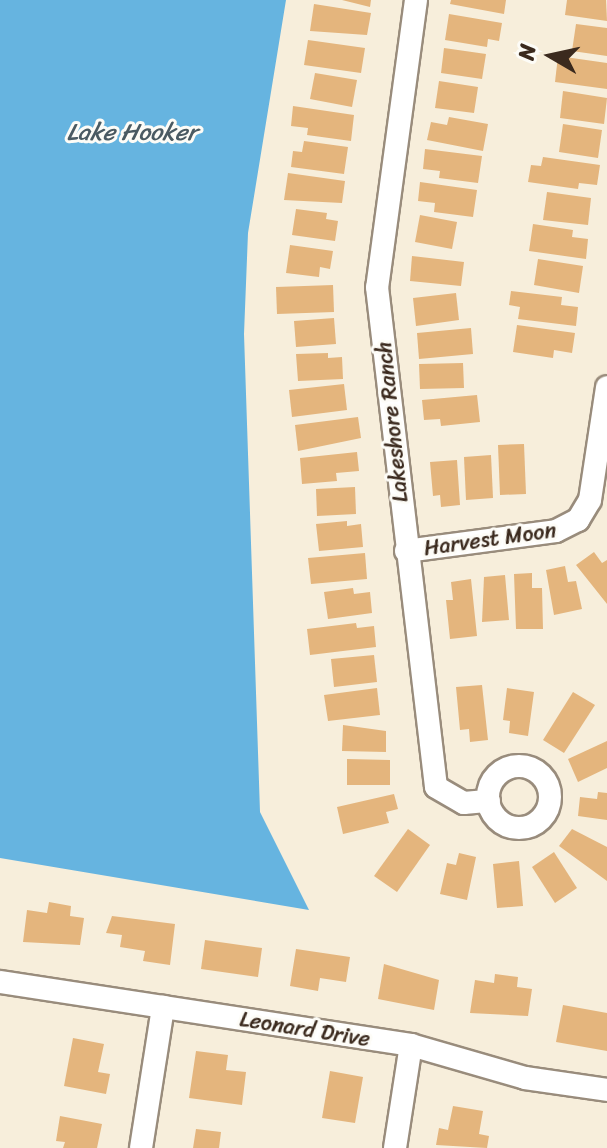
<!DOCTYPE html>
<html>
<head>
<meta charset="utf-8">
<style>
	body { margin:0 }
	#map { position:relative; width:607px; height:1148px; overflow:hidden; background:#f7eedb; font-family:Sriracha,sans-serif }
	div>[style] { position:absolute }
	.water>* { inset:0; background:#66b4e0 }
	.building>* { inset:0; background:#e4b57d }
	.roads { filter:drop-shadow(2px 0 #998c7c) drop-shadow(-2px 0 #998c7c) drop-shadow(0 2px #998c7c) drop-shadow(0 -2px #998c7c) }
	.minor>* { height:22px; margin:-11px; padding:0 11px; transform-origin:11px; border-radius:11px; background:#fff }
	.minor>.ring { margin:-11px; padding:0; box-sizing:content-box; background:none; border:22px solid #fff; border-radius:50% }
	span { translate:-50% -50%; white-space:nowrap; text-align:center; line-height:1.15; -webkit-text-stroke:6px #fdfcf7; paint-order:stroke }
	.street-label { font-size:22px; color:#3b2a1e }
	.water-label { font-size:24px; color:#4a5a62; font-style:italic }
	.north { position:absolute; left:511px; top:16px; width:80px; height:80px; -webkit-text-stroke:6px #fdfcf7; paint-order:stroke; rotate:279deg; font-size:22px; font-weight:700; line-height:32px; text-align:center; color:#3b2a1e }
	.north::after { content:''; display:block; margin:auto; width:28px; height:36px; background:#3b2a1e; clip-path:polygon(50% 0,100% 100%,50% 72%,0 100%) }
</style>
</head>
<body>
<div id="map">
	<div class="water">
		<i style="clip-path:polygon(0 0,286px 0,248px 233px,244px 334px,260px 812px,309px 910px,0 858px)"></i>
	</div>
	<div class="building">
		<i style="clip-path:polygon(342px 0,371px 0,370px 7px)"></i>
		<i style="clip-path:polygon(451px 0,506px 0,504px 14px,450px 4px)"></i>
		<i style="clip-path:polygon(567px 0,606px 0,607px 21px,565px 15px)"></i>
		<i style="clip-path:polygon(314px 4px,371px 13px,367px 35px,310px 31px)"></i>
		<i style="clip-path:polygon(449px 14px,502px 23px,499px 41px,488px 39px,487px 47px,445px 40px)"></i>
		<i style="clip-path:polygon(576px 24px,607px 28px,607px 56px,572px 51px)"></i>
		<i style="clip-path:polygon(308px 40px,365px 48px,361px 73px,304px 65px)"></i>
		<i style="clip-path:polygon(444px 48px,486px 54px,482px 79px,441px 73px)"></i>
		<i style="clip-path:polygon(558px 56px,607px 63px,607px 89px,555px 82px)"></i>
		<i style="clip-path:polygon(315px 73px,357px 80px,352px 107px,310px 99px)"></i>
		<i style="clip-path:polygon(439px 81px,478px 87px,474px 113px,435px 108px)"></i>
		<i style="clip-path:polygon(563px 91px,607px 98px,604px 124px,560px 118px)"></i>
		<i style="clip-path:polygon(293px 106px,354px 115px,351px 141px,307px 135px,308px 128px,291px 126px)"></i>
		<i style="clip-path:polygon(449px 117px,488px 124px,483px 151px,427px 140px,431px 122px,447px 125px)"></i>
		<i style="clip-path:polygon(563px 124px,602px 130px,598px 158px,559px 152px)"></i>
		<i style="clip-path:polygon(304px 141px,348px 147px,344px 174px,291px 167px,293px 151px,302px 152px)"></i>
		<i style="clip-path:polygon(425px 149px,482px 156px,478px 183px,439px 178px,440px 171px,423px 169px)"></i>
		<i style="clip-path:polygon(543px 157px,600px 165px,597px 185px,579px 183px,578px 189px,528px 182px,531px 165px,541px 166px)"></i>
		<i style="clip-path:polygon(288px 173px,345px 181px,342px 203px,284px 200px)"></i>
		<i style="clip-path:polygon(420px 182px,477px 190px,473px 217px,434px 212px,435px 203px,418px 201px)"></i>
		<i style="clip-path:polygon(547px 192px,591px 198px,588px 225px,543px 220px)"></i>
		<i style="clip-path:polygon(296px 209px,327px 213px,326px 219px,338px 221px,335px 241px,292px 235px)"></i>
		<i style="clip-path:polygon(420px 215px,457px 222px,452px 249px,415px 242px)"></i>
		<i style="clip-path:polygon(533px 224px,573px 230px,572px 237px,588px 239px,586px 259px,529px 251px)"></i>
		<i style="clip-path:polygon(290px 245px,333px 251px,330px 269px,320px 267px,319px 277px,286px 273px)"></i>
		<i style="clip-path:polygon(412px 256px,464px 262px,461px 286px,410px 281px)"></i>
		<i style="clip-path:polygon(538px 259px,583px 266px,579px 293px,534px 285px)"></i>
		<i style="clip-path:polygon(333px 285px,334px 312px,277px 314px,276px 287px)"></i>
		<i style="clip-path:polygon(511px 291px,562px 297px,561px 305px,578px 307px,576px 326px,518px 319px,520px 307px,509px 305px)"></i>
		<i style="clip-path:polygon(456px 293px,459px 320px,416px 326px,413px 298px)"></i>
		<i style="clip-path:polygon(334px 318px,336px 344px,296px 347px,294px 321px)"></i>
		<i style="clip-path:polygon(517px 325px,575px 333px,572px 353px,554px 350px,553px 358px,513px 352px)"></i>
		<i style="clip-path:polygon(471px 328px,473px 354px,419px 359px,417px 333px)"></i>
		<i style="clip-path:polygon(328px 353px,328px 358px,342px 357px,343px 379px,298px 381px,296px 354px)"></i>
		<i style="clip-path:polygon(463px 363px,464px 388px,420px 389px,419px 364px)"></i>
		<i style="clip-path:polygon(344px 384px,347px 410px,292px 417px,289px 390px)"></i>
		<i style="clip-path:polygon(477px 395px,480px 422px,441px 426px,440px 419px,424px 420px,422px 400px)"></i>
		<i style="clip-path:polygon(358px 417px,361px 438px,298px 451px,295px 425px)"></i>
		<i style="clip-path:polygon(524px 444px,526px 494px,500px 495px,498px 445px)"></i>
		<i style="clip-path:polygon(357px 452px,359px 471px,336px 473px,337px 481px,302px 484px,300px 458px)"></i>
		<i style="clip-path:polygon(491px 455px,493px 498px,466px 500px,464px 457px)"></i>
		<i style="clip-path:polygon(457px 460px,460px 505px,441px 507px,440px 495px,433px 496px,430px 462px)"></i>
		<i style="clip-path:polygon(355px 487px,356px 514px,317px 516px,316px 489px)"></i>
		<i style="clip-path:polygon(347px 521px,347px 526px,361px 524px,363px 547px,319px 551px,316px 524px)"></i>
		<i style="clip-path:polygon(594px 552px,602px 563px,607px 560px,607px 604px,576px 565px)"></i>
		<i style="clip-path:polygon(365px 553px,367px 579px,311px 584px,308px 558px)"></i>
		<i style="clip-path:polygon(565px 566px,568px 582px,576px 581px,582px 609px,554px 615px,546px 570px)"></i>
		<i style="clip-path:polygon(532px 573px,532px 588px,542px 588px,543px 629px,516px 629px,514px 574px)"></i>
		<i style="clip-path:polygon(505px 575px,509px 620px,482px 622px,484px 577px)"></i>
		<i style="clip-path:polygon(471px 579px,477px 636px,450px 639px,446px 600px,453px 600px,451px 582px)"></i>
		<i style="clip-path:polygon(353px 588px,354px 594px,370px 592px,372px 613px,328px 619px,324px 592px)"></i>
		<i style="clip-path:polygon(356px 623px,357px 628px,374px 626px,376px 647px,310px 655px,307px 629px)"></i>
		<i style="clip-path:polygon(374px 655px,377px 682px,334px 687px,331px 659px)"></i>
		<i style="clip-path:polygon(482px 685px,488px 740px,470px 742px,469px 729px,460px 730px,456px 687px)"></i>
		<i style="clip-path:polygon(377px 688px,380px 715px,328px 721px,324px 695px)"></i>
		<i style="clip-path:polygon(507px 688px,534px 692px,528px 736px,509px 733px,510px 721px,503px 720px)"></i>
		<i style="clip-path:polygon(573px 692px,595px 705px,564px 753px,543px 740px)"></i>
		<i style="clip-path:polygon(343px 725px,386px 731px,386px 752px,342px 751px)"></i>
		<i style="clip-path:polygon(607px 741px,607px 768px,578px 782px,568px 759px)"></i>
		<i style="clip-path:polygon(347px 759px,390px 760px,390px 785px,347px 785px)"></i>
		<i style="clip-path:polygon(598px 792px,607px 793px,607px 820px,578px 816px,580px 797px,597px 799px)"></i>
		<i style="clip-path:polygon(394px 794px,398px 809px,386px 812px,389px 823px,343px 834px,337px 807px)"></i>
		<i style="clip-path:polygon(408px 829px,430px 845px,397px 892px,374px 876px)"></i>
		<i style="clip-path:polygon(572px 829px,607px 847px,607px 881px,559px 846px)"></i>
		<i style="clip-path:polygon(554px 852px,577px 888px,555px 903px,532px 867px)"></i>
		<i style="clip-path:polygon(459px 853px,476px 857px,467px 900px,440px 894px,447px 863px,456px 865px)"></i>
		<i style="clip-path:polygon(519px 861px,523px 906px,497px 908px,493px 864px)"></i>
		<i style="clip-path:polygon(49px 902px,71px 906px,70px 916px,84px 918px,80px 945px,23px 942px,27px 910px,47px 913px)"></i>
		<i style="clip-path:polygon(112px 916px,175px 924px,170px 965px,143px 961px,145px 951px,120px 947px,122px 935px,106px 933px)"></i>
		<i style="clip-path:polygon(205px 940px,262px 948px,258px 977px,201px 969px)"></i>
		<i style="clip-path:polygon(296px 949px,350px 957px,346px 982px,320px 978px,318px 991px,290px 986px)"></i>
		<i style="clip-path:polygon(384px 964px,439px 980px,434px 1010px,378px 999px)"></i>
		<i style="clip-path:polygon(495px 974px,518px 977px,517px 987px,532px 989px,528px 1016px,470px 1013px,475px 980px,494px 983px)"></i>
		<i style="clip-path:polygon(563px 1005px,607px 1013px,607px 1051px,556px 1042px)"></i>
		<i style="clip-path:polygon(73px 1038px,104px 1044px,98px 1072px,110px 1074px,106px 1094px,64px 1086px)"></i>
		<i style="clip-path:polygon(196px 1051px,228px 1055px,226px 1070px,246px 1072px,242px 1105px,189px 1098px)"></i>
		<i style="clip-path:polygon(330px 1071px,363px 1077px,355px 1123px,322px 1118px)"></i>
		<i style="clip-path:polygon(453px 1106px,483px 1111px,479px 1134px,489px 1136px,487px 1148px,436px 1145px,439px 1128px,448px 1130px)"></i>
		<i style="clip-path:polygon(60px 1116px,102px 1124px,97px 1148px,63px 1148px,65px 1142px,56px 1141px)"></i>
		<i style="clip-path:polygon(196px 1129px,221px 1132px,219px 1148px,193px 1148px)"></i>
	</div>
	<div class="roads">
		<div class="minor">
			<i style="left:416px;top:0;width:290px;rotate:97.7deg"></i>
			<i style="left:377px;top:287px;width:503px;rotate:83.27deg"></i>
			<i style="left:436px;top:787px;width:32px;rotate:30deg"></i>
			<i style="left:464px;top:803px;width:25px;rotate:-5deg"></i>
			<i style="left:406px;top:551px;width:151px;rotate:-7.6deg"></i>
			<i style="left:556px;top:531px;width:25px;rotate:-27deg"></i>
			<i style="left:578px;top:520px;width:23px;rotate:-59deg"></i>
			<i style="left:590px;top:500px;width:114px;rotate:-81.4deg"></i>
			<i class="ring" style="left:488px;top:766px;width:40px;height:40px"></i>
			<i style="left:0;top:982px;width:416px;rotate:8.7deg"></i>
			<i style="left:411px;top:1045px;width:119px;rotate:16.1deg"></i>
			<i style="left:525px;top:1078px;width:83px;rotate:8.3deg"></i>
			<i style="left:141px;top:1148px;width:143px;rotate:-81.1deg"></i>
			<i style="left:395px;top:1148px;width:104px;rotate:-81.2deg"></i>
		</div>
	</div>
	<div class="street-label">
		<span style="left:392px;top:422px;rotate:-96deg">Lakeshore Ranch</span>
		<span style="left:490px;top:539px;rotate:-8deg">Harvest Moon</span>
		<span style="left:305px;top:1029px;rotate:9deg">Leonard Drive</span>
	</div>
	<div class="water-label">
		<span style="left:132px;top:133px">Lake Hooker</span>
	</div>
	<div class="north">N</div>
</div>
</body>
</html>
